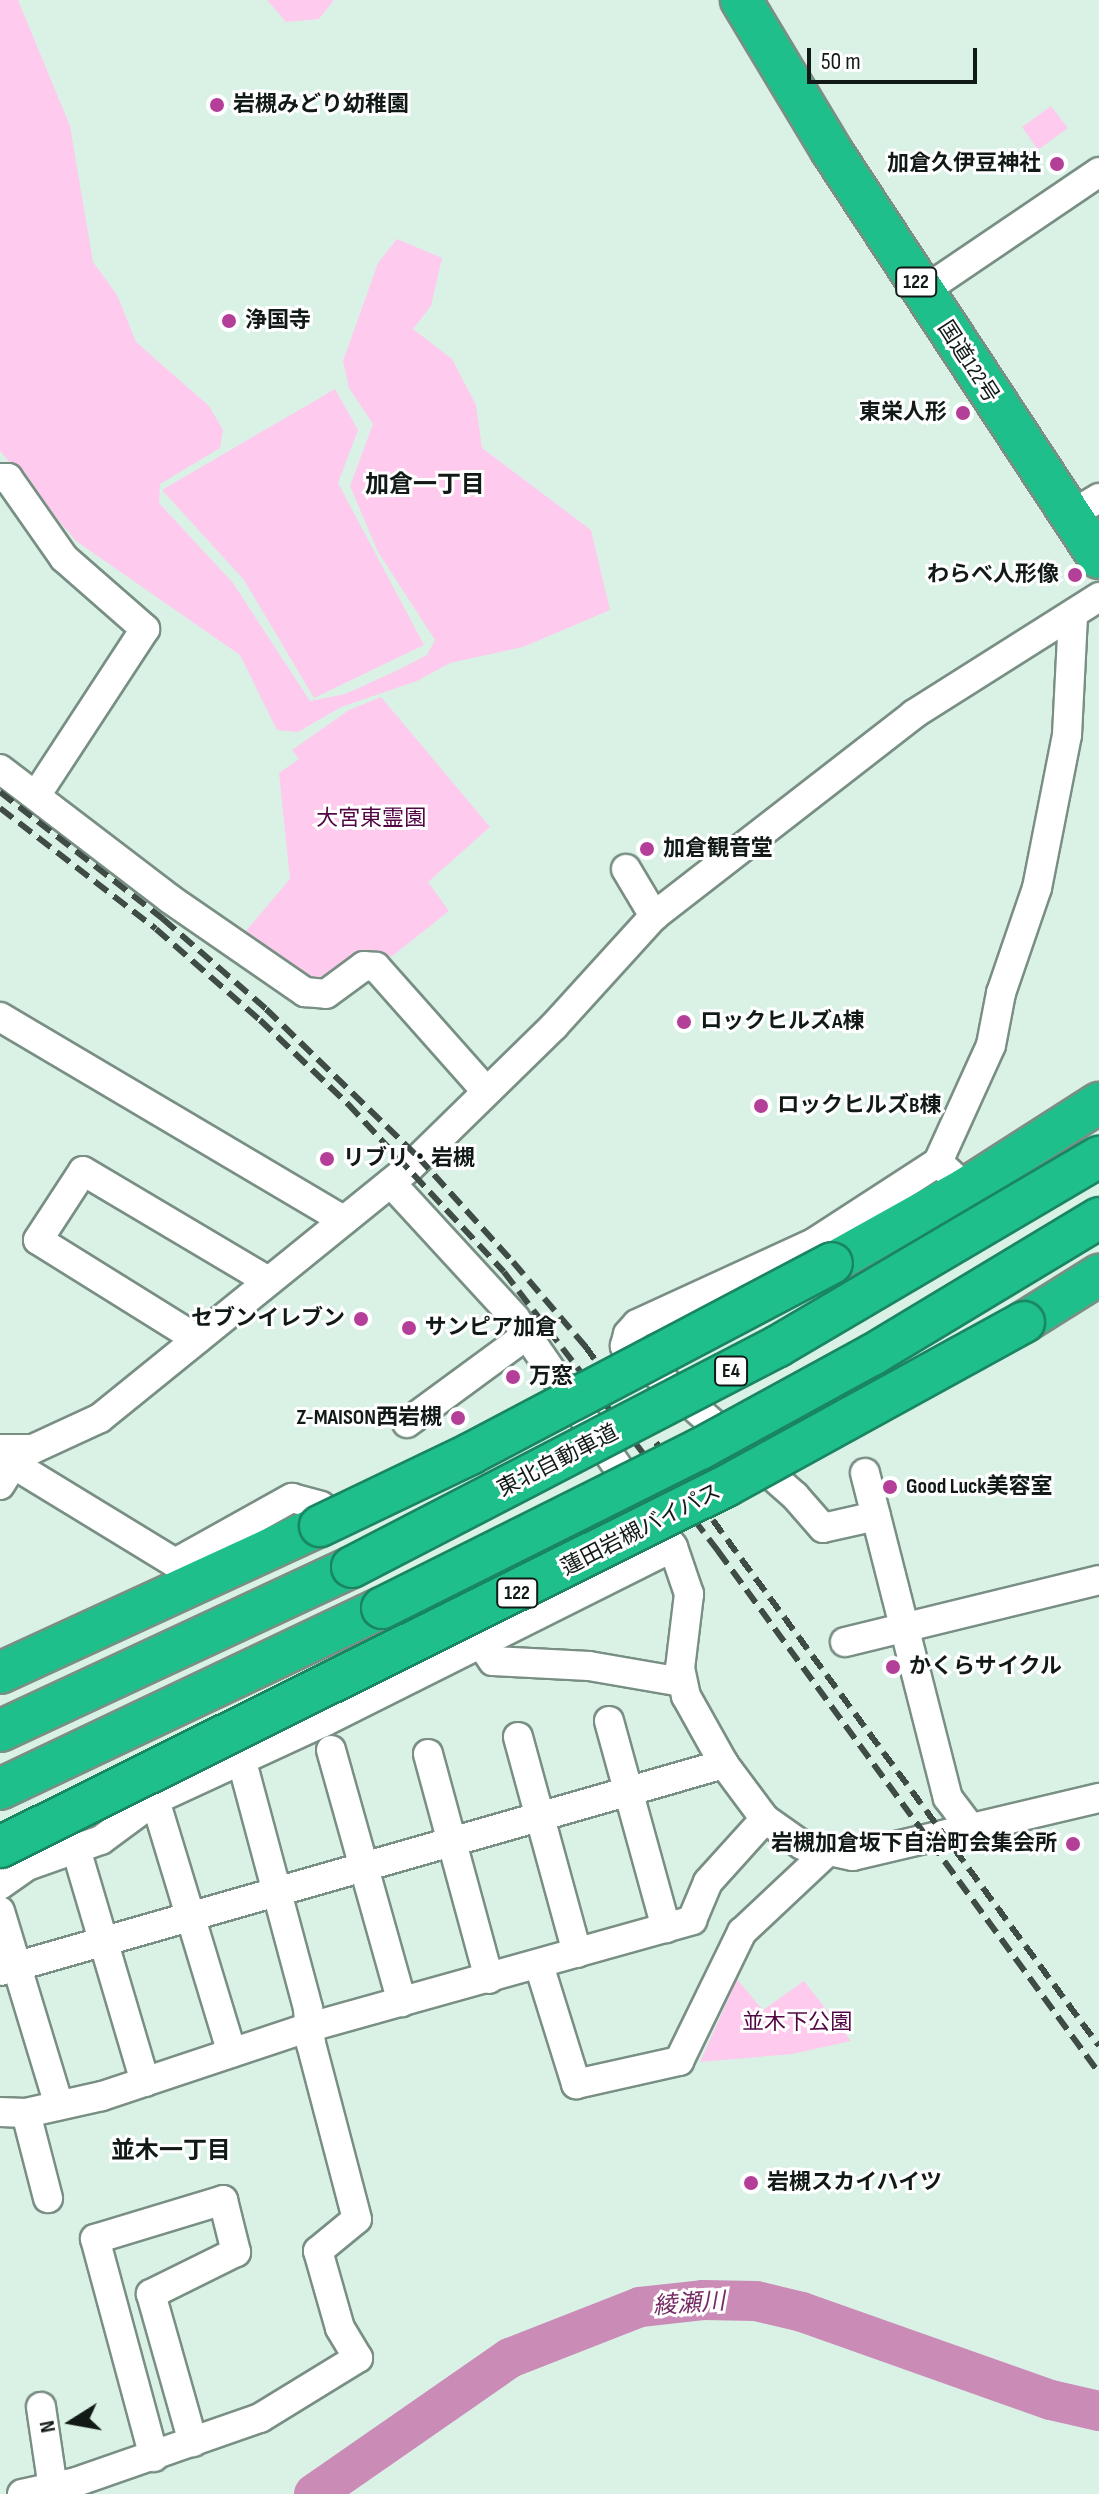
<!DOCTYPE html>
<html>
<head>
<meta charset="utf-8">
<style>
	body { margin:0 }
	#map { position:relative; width:1099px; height:2494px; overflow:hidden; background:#daf2e6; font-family:"Sofia Sans Condensed","Noto Sans JP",sans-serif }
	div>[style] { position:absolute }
	.green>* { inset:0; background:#fecaed }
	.river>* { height:40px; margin:-20px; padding:0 20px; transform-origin:20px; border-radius:20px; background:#ca8bb7 }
	.roads { filter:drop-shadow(2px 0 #798f84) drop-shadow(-2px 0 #798f84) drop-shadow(0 2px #798f84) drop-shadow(0 -2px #798f84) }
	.minor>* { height:28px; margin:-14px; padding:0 14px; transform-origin:14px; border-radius:14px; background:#fff }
	.highway>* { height:40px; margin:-20px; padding:0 20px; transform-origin:20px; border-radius:20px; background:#1ebf8b }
	.rail>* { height:6px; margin-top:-3px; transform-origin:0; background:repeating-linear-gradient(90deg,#3f4b45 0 16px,transparent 0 24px) }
	.bridges { filter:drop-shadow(2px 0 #198562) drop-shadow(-2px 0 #198562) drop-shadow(0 2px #198562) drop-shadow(0 -2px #198562) }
	.highway-bridge>* { height:40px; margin:-20px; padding:0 20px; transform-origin:20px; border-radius:20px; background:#1ebf8b }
	.dots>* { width:22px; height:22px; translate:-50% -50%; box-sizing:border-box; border:4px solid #fff; border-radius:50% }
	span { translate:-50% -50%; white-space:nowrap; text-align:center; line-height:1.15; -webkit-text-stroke:6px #fff; paint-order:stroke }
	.shield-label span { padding:2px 6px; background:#fff; border:2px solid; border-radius:6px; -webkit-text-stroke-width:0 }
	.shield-label { font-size:20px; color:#111a16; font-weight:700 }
	.poi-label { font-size:22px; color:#111a16; font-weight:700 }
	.left { translate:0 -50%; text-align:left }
	.right { translate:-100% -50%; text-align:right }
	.street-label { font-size:22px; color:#111a16 }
	.park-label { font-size:22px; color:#530644 }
	.neighbourhood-label { font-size:24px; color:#111a16; font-weight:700 }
	.water-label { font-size:24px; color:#762b64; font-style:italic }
	.north { position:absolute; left:32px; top:2382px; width:80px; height:80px; -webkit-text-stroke:6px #fff; paint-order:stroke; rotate:259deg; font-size:22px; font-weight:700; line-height:32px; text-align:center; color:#111a16 }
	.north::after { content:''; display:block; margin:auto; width:28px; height:36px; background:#111a16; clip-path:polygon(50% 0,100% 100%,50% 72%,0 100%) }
	.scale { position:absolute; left:807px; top:48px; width:170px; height:36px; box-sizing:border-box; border:4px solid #111a16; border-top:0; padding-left:10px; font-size:24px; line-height:28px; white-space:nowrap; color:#111a16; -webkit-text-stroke:6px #fff; paint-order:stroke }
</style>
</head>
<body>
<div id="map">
	<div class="green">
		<i style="clip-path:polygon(0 0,18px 0,70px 126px,93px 262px,117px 295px,136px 342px,209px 406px,223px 430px,220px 448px,160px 484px,159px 503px,233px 583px,310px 701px,345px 694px,396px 671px,427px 655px,435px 640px,378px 552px,350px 486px,373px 424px,349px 388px,343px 361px,378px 263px,397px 239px,442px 258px,431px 306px,413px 329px,452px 359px,476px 405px,482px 448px,591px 530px,610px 610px,523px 647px,450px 663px,417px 681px,341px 707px,298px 732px,277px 730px,240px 655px,76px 541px,0 451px)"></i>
		<i style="clip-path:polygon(267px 0,334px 0,319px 19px,286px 22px)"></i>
		<i style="clip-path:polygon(1051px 106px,1068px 128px,1038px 150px,1022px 127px)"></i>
		<i style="clip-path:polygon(335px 389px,358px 430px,338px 483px,424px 645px,314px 698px,244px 580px,162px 490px)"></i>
		<i style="clip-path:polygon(381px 697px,490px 827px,428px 882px,449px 911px,391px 957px,369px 950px,318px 984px,245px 932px,290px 879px,279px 773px,299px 759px,292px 750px,349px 710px)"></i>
		<i style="clip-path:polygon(737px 1979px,763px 2010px,804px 1981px,851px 2041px,792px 2054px,700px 2062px)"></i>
	</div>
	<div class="river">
		<i style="left:314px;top:2494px;width:239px;rotate:-34.8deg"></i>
		<i style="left:510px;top:2358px;width:140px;rotate:-21.4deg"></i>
		<i style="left:640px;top:2307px;width:63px;rotate:-6.3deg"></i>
		<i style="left:703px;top:2300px;width:53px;rotate:1.1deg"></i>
		<i style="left:756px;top:2301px;width:47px;rotate:13.4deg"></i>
		<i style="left:802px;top:2312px;width:264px;rotate:19.5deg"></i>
		<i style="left:1051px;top:2400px;width:49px;rotate:12.9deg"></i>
	</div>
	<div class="roads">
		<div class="minor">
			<i style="left:922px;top:292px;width:214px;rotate:-34.1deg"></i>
			<i style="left:0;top:478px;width:8px"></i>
			<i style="left:8px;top:478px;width:98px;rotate:55deg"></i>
			<i style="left:64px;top:558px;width:108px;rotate:41.2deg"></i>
			<i style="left:145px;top:629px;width:197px;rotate:123.2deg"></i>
			<i style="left:1069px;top:516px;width:35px;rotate:-31deg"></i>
			<i style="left:0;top:769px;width:214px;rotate:37.4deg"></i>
			<i style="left:170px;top:899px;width:164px;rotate:34.6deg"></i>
			<i style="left:305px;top:992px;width:21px;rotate:5deg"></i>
			<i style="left:326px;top:994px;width:47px;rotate:-36.4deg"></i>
			<i style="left:364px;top:966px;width:12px;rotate:5deg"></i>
			<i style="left:376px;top:967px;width:166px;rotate:48.4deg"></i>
			<i style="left:626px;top:869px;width:55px;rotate:59.2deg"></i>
			<i style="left:0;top:1017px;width:399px;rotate:30.6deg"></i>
			<i style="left:938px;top:1162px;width:128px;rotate:-65.6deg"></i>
			<i style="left:991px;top:1045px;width:53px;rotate:-79.1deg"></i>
			<i style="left:1001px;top:993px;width:111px;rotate:-71.1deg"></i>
			<i style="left:1037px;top:888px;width:156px;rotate:-78.9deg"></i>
			<i style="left:1067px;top:735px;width:120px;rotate:-87.1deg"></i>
			<i style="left:391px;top:1183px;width:183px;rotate:47.4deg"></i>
			<i style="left:515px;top:1318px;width:278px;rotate:55.4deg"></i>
			<i style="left:673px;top:1547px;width:50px;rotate:71.2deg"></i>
			<i style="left:689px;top:1594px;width:75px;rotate:96.9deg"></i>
			<i style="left:680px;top:1668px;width:29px;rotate:78deg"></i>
			<i style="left:686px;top:1696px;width:78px;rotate:60.8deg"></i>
			<i style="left:724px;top:1764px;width:69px;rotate:53.3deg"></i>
			<i style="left:765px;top:1819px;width:45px;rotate:35.1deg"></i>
			<i style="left:802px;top:1845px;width:52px;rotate:12.2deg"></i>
			<i style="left:853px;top:1856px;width:253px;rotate:-13.3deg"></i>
			<i style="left:197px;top:1339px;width:187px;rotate:-148.1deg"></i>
			<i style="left:38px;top:1240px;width:82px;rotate:-56.9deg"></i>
			<i style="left:83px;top:1171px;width:215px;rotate:30.7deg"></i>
			<i style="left:407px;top:1423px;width:149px;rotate:-36.3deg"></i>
			<i style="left:0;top:1449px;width:33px"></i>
			<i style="left:33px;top:1449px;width:74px;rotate:-24.8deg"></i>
			<i style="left:100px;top:1418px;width:397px;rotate:-39deg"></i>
			<i style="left:409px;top:1168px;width:203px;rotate:-44.4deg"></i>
			<i style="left:554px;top:1026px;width:149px;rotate:-47.7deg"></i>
			<i style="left:654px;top:916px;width:329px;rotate:-37.8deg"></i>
			<i style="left:914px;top:714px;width:219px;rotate:-32.3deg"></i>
			<i style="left:25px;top:1449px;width:19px;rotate:129deg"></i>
			<i style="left:13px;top:1464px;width:190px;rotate:31.4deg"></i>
			<i style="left:175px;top:1563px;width:134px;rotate:-29.1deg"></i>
			<i style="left:292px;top:1498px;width:30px;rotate:15deg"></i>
			<i style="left:865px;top:1473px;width:335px;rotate:75.7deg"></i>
			<i style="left:948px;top:1798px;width:40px;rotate:53deg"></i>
			<i style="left:0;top:1485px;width:25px;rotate:-58deg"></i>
			<i style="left:876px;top:1516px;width:54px;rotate:167.2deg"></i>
			<i style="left:823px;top:1528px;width:43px;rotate:-131.2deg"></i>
			<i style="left:795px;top:1496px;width:227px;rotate:-138.6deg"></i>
			<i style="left:625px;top:1346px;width:12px;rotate:-76deg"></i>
			<i style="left:628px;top:1334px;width:13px;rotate:-48deg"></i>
			<i style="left:637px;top:1324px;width:196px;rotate:-24.7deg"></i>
			<i style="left:815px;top:1242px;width:147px;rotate:-33deg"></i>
			<i style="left:938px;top:1162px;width:38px;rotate:43deg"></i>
			<i style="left:480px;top:1642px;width:23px;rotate:56deg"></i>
			<i style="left:493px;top:1661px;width:96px;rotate:3deg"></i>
			<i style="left:589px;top:1666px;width:94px;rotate:9.8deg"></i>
			<i style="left:845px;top:1642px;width:261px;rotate:-13.7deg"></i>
			<i style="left:609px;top:1721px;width:215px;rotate:74.6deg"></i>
			<i style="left:518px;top:1737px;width:224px;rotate:74.7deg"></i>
			<i style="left:331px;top:1750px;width:262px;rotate:74.3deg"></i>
			<i style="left:428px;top:1754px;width:233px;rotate:74.8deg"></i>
			<i style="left:155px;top:1800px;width:264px;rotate:73.1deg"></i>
			<i style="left:76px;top:1849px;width:243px;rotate:73.5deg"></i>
			<i style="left:0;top:1885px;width:33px;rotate:-35deg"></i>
			<i style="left:27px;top:1866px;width:78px;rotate:-19.4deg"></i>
			<i style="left:101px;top:1840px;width:67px;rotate:-36.5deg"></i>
			<i style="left:155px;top:1800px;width:186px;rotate:-24.8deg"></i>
			<i style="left:324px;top:1722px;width:390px;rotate:-26.6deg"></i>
			<i style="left:0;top:1911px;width:203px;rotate:73.1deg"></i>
			<i style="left:539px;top:1965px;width:125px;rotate:72.7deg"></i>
			<i style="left:576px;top:2084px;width:106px;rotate:-12.6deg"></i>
			<i style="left:679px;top:2061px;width:144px;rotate:-64deg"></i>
			<i style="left:742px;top:1932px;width:114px;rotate:-43.2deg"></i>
			<i style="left:0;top:1971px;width:753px;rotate:-15.96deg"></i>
			<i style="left:0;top:2112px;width:26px;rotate:2deg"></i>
			<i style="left:26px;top:2113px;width:78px;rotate:-12.6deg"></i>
			<i style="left:102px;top:2096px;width:219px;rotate:-18.4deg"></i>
			<i style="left:310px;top:2027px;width:397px;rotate:-15.6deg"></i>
			<i style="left:692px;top:1920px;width:41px;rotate:-67.2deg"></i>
			<i style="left:708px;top:1882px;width:85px;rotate:-47.9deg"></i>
			<i style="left:26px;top:2113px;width:88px;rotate:75.5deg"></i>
			<i style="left:41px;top:2407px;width:82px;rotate:81.6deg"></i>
			<i style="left:154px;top:2457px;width:226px;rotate:-105.1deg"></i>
			<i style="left:95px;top:2239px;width:134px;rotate:-16.9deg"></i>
			<i style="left:223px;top:2200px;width:54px;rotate:76deg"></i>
			<i style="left:236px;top:2252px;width:95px;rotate:153.7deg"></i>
			<i style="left:151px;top:2294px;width:154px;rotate:74.2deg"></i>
			<i style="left:22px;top:2494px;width:55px;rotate:-12.5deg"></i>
			<i style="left:76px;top:2482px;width:195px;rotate:-19.2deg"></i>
			<i style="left:260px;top:2418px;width:115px;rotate:-31.5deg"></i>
			<i style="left:358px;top:2358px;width:35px;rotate:-121deg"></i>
			<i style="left:340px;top:2328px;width:80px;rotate:-105.9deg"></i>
			<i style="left:318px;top:2251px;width:50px;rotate:-39.4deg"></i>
			<i style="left:357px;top:2219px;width:181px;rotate:-104.7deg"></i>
			<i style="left:311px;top:2044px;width:36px;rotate:-95deg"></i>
			<i style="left:308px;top:2008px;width:243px;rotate:-105deg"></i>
		</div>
		<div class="highway">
			<i style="left:741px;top:0;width:175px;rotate:59deg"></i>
			<i style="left:831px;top:150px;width:488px;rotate:56.7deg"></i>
			<i style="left:832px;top:1263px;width:154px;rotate:-29.2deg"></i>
			<i style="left:966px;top:1188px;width:158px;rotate:-32.6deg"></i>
			<i style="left:1024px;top:1322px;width:89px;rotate:-32.1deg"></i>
			<i style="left:0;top:1673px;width:352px;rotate:-24.7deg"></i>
			<i style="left:0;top:1731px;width:388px;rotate:-25deg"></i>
			<i style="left:0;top:1789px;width:423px;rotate:-25.4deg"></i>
		</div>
	</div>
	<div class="rail">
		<i style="left:0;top:792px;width:207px;rotate:37.9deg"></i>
		<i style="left:163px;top:919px;width:137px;rotate:41.1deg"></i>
		<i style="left:266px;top:1009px;width:212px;rotate:44.2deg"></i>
		<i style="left:418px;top:1157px;width:142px;rotate:47.9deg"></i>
		<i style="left:513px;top:1262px;width:111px;rotate:49.4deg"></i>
		<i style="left:585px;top:1346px;width:868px;rotate:53.71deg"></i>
		<i style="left:0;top:808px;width:197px;rotate:37.8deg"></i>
		<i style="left:156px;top:929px;width:138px;rotate:41.2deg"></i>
		<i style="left:260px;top:1020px;width:122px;rotate:43.7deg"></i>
		<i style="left:348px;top:1104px;width:229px;rotate:47.1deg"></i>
		<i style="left:504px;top:1272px;width:352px;rotate:52.5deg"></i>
		<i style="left:718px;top:1551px;width:646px;rotate:53.87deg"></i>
	</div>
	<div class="bridges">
		<div class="highway-bridge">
			<i style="left:320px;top:1526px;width:166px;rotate:-25.6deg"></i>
			<i style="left:470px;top:1454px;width:409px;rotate:-27.8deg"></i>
			<i style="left:352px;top:1567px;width:480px;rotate:-27.4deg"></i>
			<i style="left:778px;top:1346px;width:373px;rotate:-30.5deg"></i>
			<i style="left:382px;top:1608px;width:356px;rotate:-26.6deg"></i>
			<i style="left:700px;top:1449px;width:196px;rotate:-28.7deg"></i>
			<i style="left:872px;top:1355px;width:265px;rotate:-31.1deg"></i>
			<i style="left:0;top:1847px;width:811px;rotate:-26.44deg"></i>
			<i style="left:726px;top:1486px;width:340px;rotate:-28.8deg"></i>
		</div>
	</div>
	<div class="dots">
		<i style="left:217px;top:105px;background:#b33f98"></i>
		<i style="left:1057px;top:164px;background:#b33f98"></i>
		<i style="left:229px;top:321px;background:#b33f98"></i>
		<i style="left:963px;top:413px;background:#b33f98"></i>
		<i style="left:1075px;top:575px;background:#b33f98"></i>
		<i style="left:647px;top:849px;background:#b33f98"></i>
		<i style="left:684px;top:1022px;background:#b33f98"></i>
		<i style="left:761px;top:1106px;background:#b33f98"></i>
		<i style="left:327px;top:1159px;background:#b33f98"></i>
		<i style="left:361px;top:1319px;background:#b33f98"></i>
		<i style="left:409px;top:1328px;background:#b33f98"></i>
		<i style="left:513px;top:1377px;background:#b33f98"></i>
		<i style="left:458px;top:1418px;background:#b33f98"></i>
		<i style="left:890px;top:1487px;background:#b33f98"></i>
		<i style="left:893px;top:1667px;background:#b33f98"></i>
		<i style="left:1073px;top:1844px;background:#b33f98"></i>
		<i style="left:751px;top:2183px;background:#b33f98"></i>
	</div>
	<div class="shield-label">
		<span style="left:916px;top:282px">122</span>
		<span style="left:731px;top:1371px">E4</span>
		<span style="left:517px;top:1593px">122</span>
	</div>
	<div class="poi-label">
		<span class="left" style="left:233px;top:105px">岩槻みどり幼稚園</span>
		<span class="right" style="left:1041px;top:164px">加倉久伊豆神社</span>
		<span class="left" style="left:245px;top:321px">浄国寺</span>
		<span class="right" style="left:947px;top:413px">東栄人形</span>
		<span class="right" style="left:1059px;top:575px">わらべ人形像</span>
		<span class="left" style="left:663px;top:849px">加倉観音堂</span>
		<span class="left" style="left:700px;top:1022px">ロックヒルズA棟</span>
		<span class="left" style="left:777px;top:1106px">ロックヒルズB棟</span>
		<span class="left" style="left:343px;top:1159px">リブリ・岩槻</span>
		<span class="right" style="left:345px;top:1319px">セブンイレブン</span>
		<span class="left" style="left:425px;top:1328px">サンピア加倉</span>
		<span class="left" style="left:529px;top:1377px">万窓</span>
		<span class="right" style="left:442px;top:1418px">Z-MAISON西岩槻</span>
		<span class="left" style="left:906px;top:1487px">Good Luck美容室</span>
		<span class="left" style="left:909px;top:1667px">かくらサイクル</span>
		<span class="right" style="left:1057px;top:1844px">岩槻加倉坂下自治町会集会所</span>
		<span class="left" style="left:767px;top:2183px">岩槻スカイハイツ</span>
	</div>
	<div class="street-label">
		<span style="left:968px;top:362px;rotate:57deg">国道122号</span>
		<span style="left:558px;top:1461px;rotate:-27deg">東北自動車道</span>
		<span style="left:641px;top:1530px;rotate:-27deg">蓮田岩槻バイパス</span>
	</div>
	<div class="park-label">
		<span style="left:371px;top:819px">大宮東霊園</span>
		<span style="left:797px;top:2023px">並木下公園</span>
	</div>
	<div class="neighbourhood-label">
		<span style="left:425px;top:485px">加倉一丁目</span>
		<span style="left:171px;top:2151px">並木一丁目</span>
	</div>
	<div class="water-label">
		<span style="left:689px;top:2304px;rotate:-4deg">綾瀬川</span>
	</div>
	<div class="north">N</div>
	<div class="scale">50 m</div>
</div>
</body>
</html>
